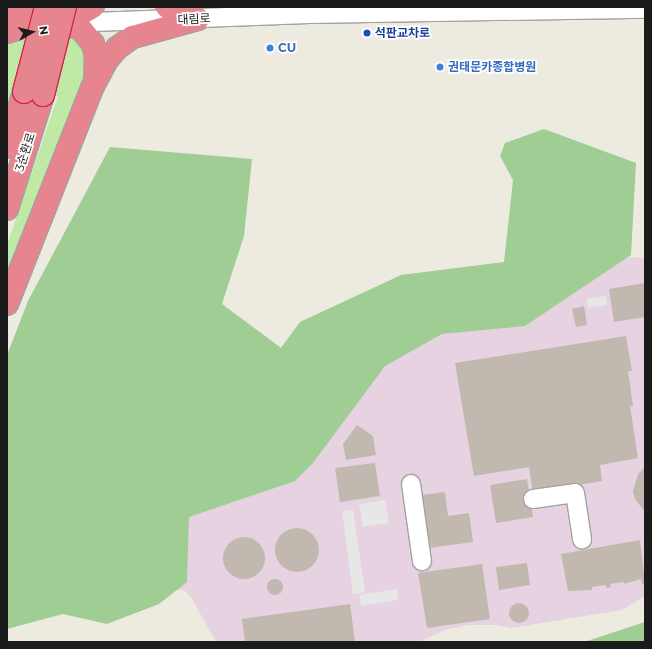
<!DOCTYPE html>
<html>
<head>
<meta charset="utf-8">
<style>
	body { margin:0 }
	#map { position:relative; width:652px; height:649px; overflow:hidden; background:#edeae0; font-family:Montserrat,"Noto Sans KR",sans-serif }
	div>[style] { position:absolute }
	.industrial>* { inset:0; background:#e6d2e0 }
	.grass>* { inset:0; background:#bfe9a4 }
	.forest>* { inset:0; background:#9fcd94 }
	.parking>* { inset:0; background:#e7e7e7 }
	.building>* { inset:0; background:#c1b9b0 }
	.round { border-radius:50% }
	.roads { filter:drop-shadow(1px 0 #a2a2a2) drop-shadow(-1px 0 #a2a2a2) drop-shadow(0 1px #a2a2a2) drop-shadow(0 -1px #a2a2a2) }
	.minor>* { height:18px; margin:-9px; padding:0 9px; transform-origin:9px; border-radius:9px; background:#fff }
	.highway>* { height:22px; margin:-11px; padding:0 11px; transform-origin:11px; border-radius:11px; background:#e7858e }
	.bridges { filter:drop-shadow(1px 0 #d7214d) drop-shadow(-1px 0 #d7214d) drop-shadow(0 1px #d7214d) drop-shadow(0 -1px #d7214d) }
	.highway-bridge>* { height:22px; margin:-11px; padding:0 11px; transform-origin:11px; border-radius:11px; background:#e7858e }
	.dots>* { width:11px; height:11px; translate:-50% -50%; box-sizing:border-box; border:2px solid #fff; border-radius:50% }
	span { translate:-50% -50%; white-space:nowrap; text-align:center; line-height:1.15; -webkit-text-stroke:3.5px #fff; paint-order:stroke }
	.street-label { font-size:12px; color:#1b1b1b }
	.transit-label { font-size:12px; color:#164399; font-weight:700 }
	.left { translate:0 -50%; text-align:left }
	.shop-label { font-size:12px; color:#366cbe; font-weight:700 }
	.frame { position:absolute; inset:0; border:8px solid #1b1b1b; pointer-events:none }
	.north { position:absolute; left:12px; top:12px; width:40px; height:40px; -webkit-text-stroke:3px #fff; paint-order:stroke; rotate:82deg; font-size:11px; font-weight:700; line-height:16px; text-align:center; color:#1b1b1b }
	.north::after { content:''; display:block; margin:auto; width:14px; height:18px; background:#1b1b1b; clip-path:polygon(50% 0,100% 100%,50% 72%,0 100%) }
</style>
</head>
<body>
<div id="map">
	<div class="industrial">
		<i style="clip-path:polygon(637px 257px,645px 259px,645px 596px,622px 610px,511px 628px,496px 625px,468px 625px,445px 630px,419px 642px,216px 642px,191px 597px,184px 590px,170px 590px,92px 470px,383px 311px,613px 259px)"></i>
	</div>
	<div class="grass">
		<i style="clip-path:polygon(76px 37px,81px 38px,90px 69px,7px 284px,7px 245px,58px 96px,15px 88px,7px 116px,7px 43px,18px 40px)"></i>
	</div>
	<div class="forest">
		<i style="clip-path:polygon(544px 129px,636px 163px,631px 255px,525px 326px,442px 334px,385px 366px,313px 463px,295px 481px,189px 517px,187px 582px,159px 604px,107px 624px,63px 614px,7px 629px,7px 355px,28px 301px,110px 147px,252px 159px,244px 236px,222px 304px,281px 348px,300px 322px,401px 275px,504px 262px,513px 180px,500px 156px,505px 143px)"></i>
		<i style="clip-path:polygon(645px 622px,645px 642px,584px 642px)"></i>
	</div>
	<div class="parking">
		<i style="clip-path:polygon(606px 296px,607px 305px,588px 308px,587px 299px)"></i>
		<i style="clip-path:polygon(385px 500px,389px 523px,363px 527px,359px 504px)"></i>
		<i style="clip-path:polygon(353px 510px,365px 592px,353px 594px,342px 511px)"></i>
		<i style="clip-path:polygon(397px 589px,398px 600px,361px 606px,359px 595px)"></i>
	</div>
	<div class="building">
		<i style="clip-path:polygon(645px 283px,645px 317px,614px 322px,609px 289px)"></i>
		<i style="clip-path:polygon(584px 306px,587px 325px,576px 327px,572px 309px)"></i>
		<i style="clip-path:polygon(626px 336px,632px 371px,628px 371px,633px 406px,630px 406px,638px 458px,600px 465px,602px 481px,533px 493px,529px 467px,474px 476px,455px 363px)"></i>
		<i style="clip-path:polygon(357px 425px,373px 436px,376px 455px,346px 460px,343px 444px)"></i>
		<i style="clip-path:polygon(375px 463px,380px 496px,340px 502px,335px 468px)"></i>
		<i style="clip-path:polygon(645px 467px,645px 512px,635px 499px,633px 491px,638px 474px)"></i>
		<i style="clip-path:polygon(527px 479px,533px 517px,496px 523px,490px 485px)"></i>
		<i style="clip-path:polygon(445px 492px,448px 516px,469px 513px,473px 542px,429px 548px,422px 495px)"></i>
		<i class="round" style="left:275px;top:528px;width:44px;height:44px"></i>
		<i class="round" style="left:223px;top:537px;width:42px;height:42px"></i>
		<i style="clip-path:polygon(640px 540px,645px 583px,642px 585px,641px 579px,624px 584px,624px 582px,610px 584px,611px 587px,606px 588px,606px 585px,592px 587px,592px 590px,568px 591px,561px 554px)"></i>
		<i style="clip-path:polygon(527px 563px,530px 585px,499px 590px,496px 567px)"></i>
		<i style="clip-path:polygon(482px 564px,490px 619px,427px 628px,418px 573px)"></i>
		<i class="round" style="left:267px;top:579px;width:16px;height:16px"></i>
		<i class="round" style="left:509px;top:603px;width:20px;height:20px"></i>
		<i style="clip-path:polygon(350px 604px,355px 642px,245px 642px,242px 619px)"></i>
	</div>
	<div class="roads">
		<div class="minor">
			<i style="left:66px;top:23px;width:243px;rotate:-2.1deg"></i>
			<i style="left:309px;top:14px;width:336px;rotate:-0.9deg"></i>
			<i style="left:411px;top:484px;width:78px;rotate:81.9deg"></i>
			<i style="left:533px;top:499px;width:42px;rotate:-8.1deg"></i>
			<i style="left:575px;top:493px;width:47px;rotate:81.3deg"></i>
		</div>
		<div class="highway">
			<i style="left:13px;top:7px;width:10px;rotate:53deg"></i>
			<i style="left:19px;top:15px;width:17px;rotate:28deg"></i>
			<i style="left:167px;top:7px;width:33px;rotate:21deg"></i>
			<i style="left:65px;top:23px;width:17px;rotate:21deg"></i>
			<i style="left:81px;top:29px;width:19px;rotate:51deg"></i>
			<i style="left:93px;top:44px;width:12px;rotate:76deg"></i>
			<i style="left:96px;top:56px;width:23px;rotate:92deg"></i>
			<i style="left:65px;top:23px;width:32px;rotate:-30deg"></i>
			<i style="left:7px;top:32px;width:28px;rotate:-18deg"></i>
			<i style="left:7px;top:147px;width:58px;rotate:-72.8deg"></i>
			<i style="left:7px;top:209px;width:120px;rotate:-72.5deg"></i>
			<i style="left:7px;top:304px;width:234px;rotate:-68.5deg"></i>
			<i style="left:93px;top:86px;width:30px;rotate:-62deg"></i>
			<i style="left:107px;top:60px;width:16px;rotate:-50deg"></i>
			<i style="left:117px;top:48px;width:19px;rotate:-35deg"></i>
			<i style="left:133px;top:37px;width:67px;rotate:-15.5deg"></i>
		</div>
	</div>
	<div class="bridges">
		<div class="highway-bridge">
			<i style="left:24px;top:92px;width:88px;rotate:-75.5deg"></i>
			<i style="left:43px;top:95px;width:91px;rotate:-76deg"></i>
		</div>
	</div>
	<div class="dots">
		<i style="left:367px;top:33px;background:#1a4fb4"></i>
		<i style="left:270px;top:48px;background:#3f7fe0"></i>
		<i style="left:440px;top:67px;background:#3f7fe0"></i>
	</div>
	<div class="street-label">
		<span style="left:194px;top:19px;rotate:-3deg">대림로</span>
		<span style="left:25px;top:152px;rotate:-72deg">3순환로</span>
	</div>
	<div class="transit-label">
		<span class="left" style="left:375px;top:33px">석판교차로</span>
	</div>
	<div class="shop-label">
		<span class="left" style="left:278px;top:48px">CU</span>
		<span class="left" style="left:448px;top:67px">권태문카종합병원</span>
	</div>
	<div class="frame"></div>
	<div class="north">N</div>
</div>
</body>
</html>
